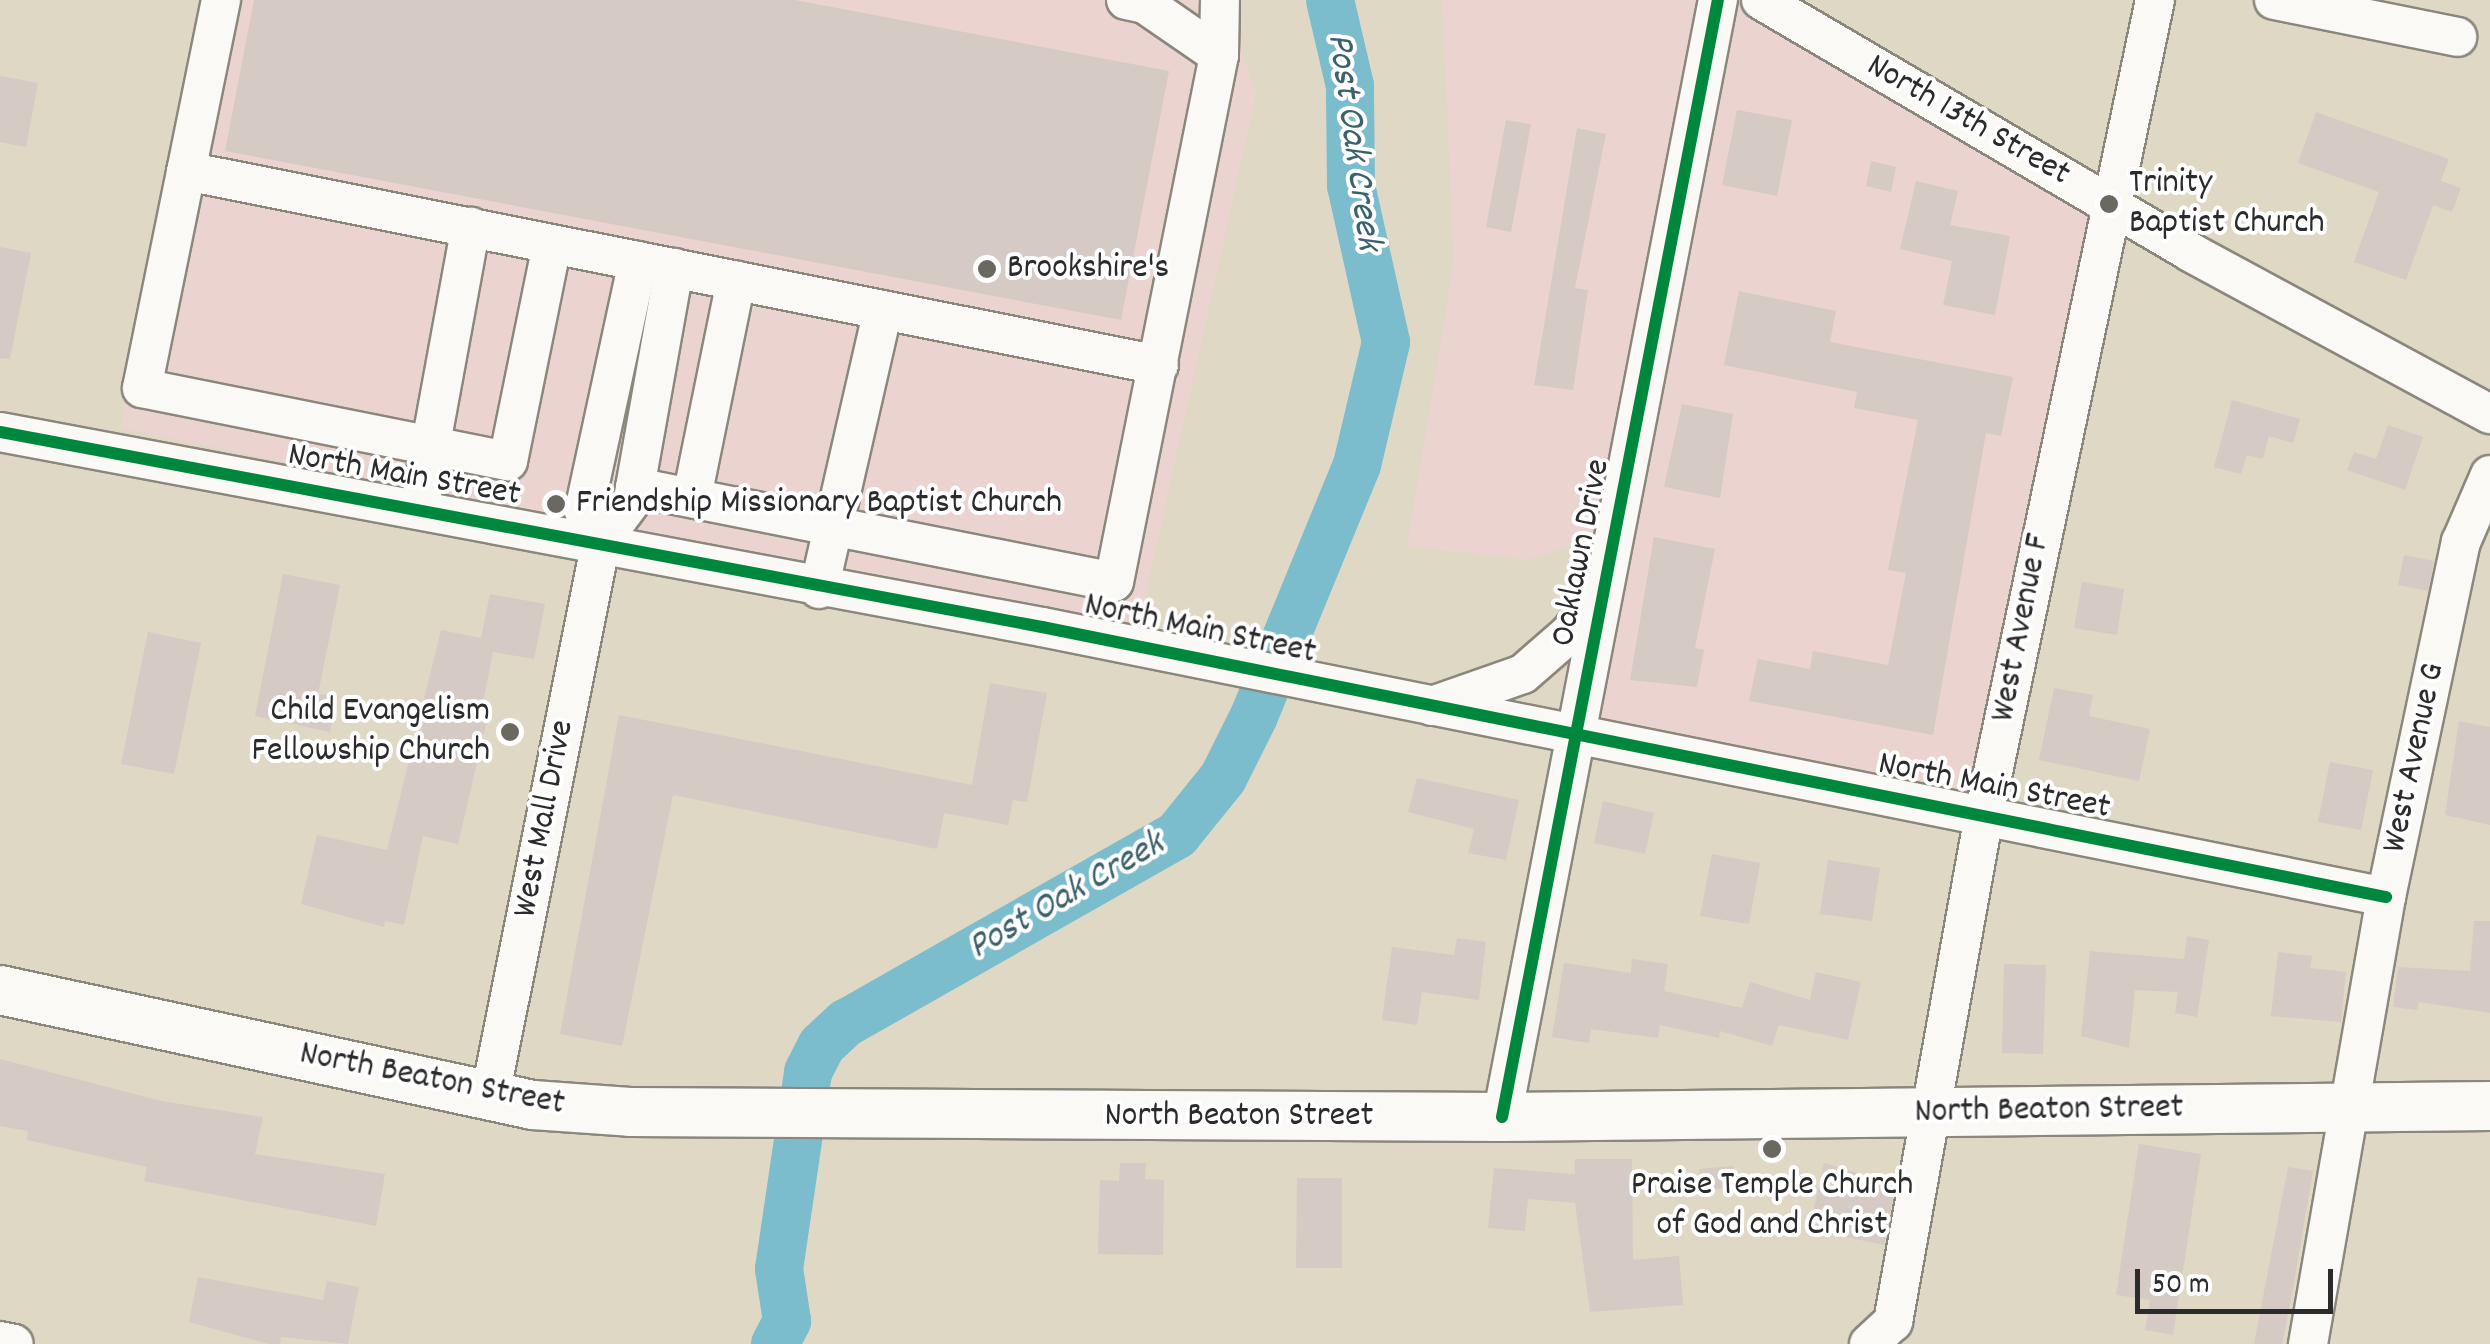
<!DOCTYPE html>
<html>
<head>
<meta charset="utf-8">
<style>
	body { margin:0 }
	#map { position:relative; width:2490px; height:1344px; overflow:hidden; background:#dfd8c4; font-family:Dekko,sans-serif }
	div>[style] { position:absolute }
	.built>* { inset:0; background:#ebd3d0 }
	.river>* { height:48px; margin:-24px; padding:0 24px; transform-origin:24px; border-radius:24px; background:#7cbdcd }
	.building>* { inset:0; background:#d6cac4 }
	.roads { filter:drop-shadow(2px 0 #8a877d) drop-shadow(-2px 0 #8a877d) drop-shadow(0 2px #8a877d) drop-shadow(0 -2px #8a877d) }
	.minor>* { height:38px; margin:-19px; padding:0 19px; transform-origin:19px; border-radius:19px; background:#faf9f6 }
	.major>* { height:48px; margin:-24px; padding:0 24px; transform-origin:24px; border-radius:24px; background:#faf9f6 }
	.cycleway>* { height:12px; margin:-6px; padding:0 6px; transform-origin:6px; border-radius:6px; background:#00873e }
	.dots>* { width:28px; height:28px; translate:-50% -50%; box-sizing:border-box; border:5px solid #fff; border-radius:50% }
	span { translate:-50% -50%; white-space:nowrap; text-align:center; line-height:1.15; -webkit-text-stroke:8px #fff; paint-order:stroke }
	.street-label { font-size:35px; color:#2b2b2b }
	.poi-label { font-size:35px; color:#2b2b2b }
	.left { translate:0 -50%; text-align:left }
	.right { translate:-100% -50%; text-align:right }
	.water-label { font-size:38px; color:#3b616d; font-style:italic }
	.scale { position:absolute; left:2135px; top:1269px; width:198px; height:45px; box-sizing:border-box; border:5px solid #2b2b2b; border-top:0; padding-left:12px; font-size:30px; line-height:35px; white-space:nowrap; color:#2b2b2b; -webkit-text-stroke:8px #fff; paint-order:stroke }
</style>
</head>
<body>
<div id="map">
	<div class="built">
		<i style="clip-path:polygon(205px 0,1224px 0,1256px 94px,1136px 639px,121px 428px)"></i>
		<i style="clip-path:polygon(1442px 0,1709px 0,1605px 533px,1529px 560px,1407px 546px,1454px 261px)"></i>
		<i style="clip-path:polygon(1737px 5px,2094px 220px,1975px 799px,1600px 720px)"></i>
	</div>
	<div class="river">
		<i style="left:775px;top:1344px;width:26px;rotate:-62deg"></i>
		<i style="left:787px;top:1321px;width:53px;rotate:-98.7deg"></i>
		<i style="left:779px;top:1269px;width:199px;rotate:-81.6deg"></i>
		<i style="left:808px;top:1072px;width:30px;rotate:-63deg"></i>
		<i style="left:822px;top:1045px;width:33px;rotate:-43deg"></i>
		<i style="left:846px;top:1023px;width:381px;rotate:-29.6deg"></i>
		<i style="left:1177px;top:835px;width:73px;rotate:-51.1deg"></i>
		<i style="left:1223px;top:778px;width:69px;rotate:-63.4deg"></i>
		<i style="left:1254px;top:716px;width:271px;rotate:-67.7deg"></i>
		<i style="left:1357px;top:465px;width:126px;rotate:-76.7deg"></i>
		<i style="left:1386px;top:342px;width:160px;rotate:-102.6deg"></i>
		<i style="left:1351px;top:186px;width:100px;rotate:-90.6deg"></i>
		<i style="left:1350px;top:86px;width:88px;rotate:-103.1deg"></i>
	</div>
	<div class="building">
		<i style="clip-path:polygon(254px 0,795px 0,1169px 71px,1121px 320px,225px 151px)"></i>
		<i style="clip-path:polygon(0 76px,38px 83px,26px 147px,0 142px)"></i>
		<i style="clip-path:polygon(1737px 110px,1792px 120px,1777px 196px,1722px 185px)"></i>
		<i style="clip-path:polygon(2316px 112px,2449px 159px,2441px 181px,2461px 188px,2452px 212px,2433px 205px,2406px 280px,2354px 262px,2379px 192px,2298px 163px)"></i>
		<i style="clip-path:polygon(1506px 120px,1531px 124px,1511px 232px,1486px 227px)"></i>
		<i style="clip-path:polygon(1577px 128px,1606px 134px,1575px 288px,1588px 290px,1573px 390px,1534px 385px)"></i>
		<i style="clip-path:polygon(1871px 161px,1896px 167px,1891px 192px,1866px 186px)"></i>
		<i style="clip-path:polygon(1916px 181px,1958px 191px,1950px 225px,2010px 236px,1995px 315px,1943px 305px,1952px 261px,1900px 249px)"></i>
		<i style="clip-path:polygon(0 247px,31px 253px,10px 359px,0 358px)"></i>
		<i style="clip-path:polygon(1739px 291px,1836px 311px,1830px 342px,2013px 377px,2001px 436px,1986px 433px,1933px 735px,1749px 701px,1758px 659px,1810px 669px,1813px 651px,1888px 665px,1906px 573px,1888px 570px,1918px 420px,1854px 408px,1857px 392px,1724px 365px)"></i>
		<i style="clip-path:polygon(2232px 400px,2300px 419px,2293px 443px,2269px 436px,2263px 459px,2247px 455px,2241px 474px,2214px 467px)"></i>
		<i style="clip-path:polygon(1682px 404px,1733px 414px,1720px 498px,1664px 487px)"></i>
		<i style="clip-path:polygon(2388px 425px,2423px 437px,2405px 490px,2347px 470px,2354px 452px,2376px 459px)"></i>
		<i style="clip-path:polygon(1654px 537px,1715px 549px,1695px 648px,1704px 650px,1697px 687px,1630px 680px)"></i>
		<i style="clip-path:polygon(2404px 555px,2434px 561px,2428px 591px,2398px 585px)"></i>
		<i style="clip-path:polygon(283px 574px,340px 585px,318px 694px,338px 697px,330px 732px,255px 716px)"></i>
		<i style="clip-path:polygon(2082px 582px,2124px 589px,2117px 635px,2074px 628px)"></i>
		<i style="clip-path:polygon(490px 594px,545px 604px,534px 659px,493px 652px,479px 722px,486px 724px,458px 844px,423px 836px,404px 925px,385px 921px,384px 927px,301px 904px,317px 835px,387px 850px,441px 630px,481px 638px)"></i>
		<i style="clip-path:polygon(148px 632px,201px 643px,174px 774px,121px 764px)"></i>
		<i style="clip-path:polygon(990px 683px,1047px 693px,1027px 802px,1013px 800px,1008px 825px,944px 813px,937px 849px,673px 795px,622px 1046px,560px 1034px,619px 715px,972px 785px)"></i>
		<i style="clip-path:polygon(2054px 688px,2093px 695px,2089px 716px,2150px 729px,2139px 781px,2039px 760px)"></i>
		<i style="clip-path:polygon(2459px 721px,2490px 727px,2490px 825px,2445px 815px)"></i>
		<i style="clip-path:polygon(2330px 762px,2373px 770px,2361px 830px,2318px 822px)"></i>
		<i style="clip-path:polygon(1417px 778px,1519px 800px,1506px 860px,1468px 853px,1474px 829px,1408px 812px)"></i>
		<i style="clip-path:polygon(1603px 801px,1654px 813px,1645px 854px,1594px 843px)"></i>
		<i style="clip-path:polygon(1712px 854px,1760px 863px,1749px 924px,1700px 916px)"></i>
		<i style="clip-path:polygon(1828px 860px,1880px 868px,1872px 921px,1820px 914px)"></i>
		<i style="clip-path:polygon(2474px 921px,2490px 921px,2490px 1013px,2419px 1002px,2417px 1010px,2393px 1007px,2398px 967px,2470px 971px)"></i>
		<i style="clip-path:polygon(2187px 936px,2209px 940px,2197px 1017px,2175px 1013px,2178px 992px,2135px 990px,2129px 1048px,2081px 1036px,2090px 951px,2184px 959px)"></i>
		<i style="clip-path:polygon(1457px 938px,1486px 942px,1479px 1000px,1422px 992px,1417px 1025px,1382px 1020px,1392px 947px,1454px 955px)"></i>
		<i style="clip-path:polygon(2278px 952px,2312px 956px,2310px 968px,2346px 972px,2341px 1022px,2271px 1016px)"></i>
		<i style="clip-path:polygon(1632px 959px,1668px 964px,1664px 991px,1742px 1008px,1750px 982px,1810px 1000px,1816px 972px,1861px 982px,1848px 1040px,1779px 1025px,1772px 1046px,1720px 1031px,1719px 1038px,1660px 1025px,1658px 1038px,1591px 1029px,1589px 1043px,1552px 1037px,1564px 963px,1631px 973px)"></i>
		<i style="clip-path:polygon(2004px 964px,2046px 965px,2043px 1054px,2002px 1053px)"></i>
		<i style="clip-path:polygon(0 1059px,161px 1101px,263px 1117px,255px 1154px,385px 1174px,376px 1226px,144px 1181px,147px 1167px,27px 1140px,28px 1131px,0 1126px)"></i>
		<i style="clip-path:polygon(2139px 1144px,2201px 1154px,2173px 1335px,2145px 1330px,2150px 1300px,2116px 1295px)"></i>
		<i style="clip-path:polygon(1575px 1159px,1632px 1159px,1633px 1260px,1679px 1256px,1683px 1305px,1590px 1312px,1575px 1203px,1528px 1199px,1525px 1231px,1488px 1228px,1494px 1168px,1575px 1174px)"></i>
		<i style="clip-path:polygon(1120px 1163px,1146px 1163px,1145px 1179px,1164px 1180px,1163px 1255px,1098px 1254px,1100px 1180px,1119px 1181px)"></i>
		<i style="clip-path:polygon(1824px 1163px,1895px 1185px,1884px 1245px,1809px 1229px)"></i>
		<i style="clip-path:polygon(1733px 1166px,1735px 1188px,1700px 1190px,1699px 1169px)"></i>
		<i style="clip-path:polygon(2288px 1167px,2313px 1171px,2292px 1294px,2282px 1344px,2254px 1344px)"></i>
		<i style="clip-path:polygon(1297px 1178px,1342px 1178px,1342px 1268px,1296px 1268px)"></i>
		<i style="clip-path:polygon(198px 1277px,323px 1300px,327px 1281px,359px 1287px,348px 1344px,281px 1337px,280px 1344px,269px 1344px,189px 1322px)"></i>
	</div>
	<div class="roads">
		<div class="minor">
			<i style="left:221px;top:0;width:396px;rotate:101.5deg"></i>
			<i style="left:142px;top:388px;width:373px;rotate:11.3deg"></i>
			<i style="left:508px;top:461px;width:221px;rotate:-78.5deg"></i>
			<i style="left:1126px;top:0;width:19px;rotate:12deg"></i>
			<i style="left:1145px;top:4px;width:90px;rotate:34.6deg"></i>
			<i style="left:1761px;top:0;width:498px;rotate:30.4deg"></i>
			<i style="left:2190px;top:252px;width:341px;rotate:28.4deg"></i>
			<i style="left:2274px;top:0;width:187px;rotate:11.4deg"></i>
			<i style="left:186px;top:171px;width:992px;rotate:11.28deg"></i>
			<i style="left:0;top:432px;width:1060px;rotate:10.6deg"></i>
			<i style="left:1042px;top:627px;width:1371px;rotate:11.36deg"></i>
			<i style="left:635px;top:487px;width:488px;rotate:11.2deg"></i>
			<i style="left:1114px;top:582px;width:537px;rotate:-78.73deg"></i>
			<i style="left:1219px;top:55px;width:55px;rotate:-89deg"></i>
			<i style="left:692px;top:497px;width:221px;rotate:-78.5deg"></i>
			<i style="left:419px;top:509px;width:287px;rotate:-79.6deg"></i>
			<i style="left:601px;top:542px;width:35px;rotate:-119deg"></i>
			<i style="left:584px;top:511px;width:256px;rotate:-77.8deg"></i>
			<i style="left:819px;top:589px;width:286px;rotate:-77.1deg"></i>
			<i style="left:1432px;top:706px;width:96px;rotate:-19.4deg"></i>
			<i style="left:1523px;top:674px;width:62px;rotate:-41.1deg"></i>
			<i style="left:1570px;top:633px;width:50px;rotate:-53.1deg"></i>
			<i style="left:490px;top:1096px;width:565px;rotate:-78.67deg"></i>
			<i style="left:601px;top:542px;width:54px;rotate:-53.3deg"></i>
			<i style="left:633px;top:499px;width:235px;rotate:-79.9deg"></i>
			<i style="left:1502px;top:1117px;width:1138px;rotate:-79.06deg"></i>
			<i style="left:0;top:1341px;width:14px;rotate:12deg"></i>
			<i style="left:1869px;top:1344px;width:33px;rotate:-43deg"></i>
			<i style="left:1893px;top:1322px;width:515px;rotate:-79.82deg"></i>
			<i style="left:1984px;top:815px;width:833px;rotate:-78.15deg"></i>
			<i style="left:2308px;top:1344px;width:454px;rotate:-80.1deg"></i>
			<i style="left:2386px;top:897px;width:363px;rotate:-78.1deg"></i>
			<i style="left:2461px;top:542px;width:73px;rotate:-66.6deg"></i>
		</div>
		<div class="major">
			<i style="left:0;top:990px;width:545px;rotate:12.18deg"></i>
			<i style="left:533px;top:1105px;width:97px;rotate:4.1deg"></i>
			<i style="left:630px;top:1112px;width:872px;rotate:0.33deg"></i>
			<i style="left:1502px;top:1117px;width:988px;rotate:-0.64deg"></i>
		</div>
	</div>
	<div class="cycleway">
		<i style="left:0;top:432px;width:1060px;rotate:10.6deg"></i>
		<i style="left:1042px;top:627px;width:1371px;rotate:11.36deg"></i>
		<i style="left:1502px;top:1117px;width:1138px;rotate:-79.06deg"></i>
	</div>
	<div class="dots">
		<i style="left:2109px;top:204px;background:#6a6861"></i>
		<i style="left:987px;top:269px;background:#6a6861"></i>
		<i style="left:556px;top:504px;background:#6a6861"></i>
		<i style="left:510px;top:732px;background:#6a6861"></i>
		<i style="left:1772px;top:1149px;background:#6a6861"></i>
	</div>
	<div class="street-label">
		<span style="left:1968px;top:121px;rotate:30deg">North 13th Street</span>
		<span style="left:404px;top:476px;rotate:10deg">North Main Street</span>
		<span style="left:1582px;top:553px;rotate:-79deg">Oaklawn Drive</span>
		<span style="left:2022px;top:628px;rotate:-79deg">West Avenue F</span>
		<span style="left:1200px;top:630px;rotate:12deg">North Main Street</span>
		<span style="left:2415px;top:758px;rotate:-78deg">West Avenue G</span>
		<span style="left:1994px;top:787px;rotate:11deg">North Main Street</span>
		<span style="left:545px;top:819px;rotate:-79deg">West Mall Drive</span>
		<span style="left:432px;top:1080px;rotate:11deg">North Beaton Street</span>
		<span style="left:2049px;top:1111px;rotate:-1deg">North Beaton Street</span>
		<span style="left:1239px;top:1117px">North Beaton Street</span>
	</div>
	<div class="poi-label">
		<span class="left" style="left:2129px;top:204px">Trinity<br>Baptist Church</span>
		<span class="left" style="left:1007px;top:269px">Brookshire's</span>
		<span class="left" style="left:576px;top:504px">Friendship Missionary Baptist Church</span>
		<span class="right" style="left:490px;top:732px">Child Evangelism<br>Fellowship Church</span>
		<span style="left:1772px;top:1206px">Praise Temple Church<br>of God and Christ</span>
	</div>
	<div class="water-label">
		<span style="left:1352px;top:142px;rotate:82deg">Post Oak Creek</span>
		<span style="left:1067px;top:897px;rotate:-30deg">Post Oak Creek</span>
	</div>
	<div class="scale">50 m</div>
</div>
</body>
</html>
